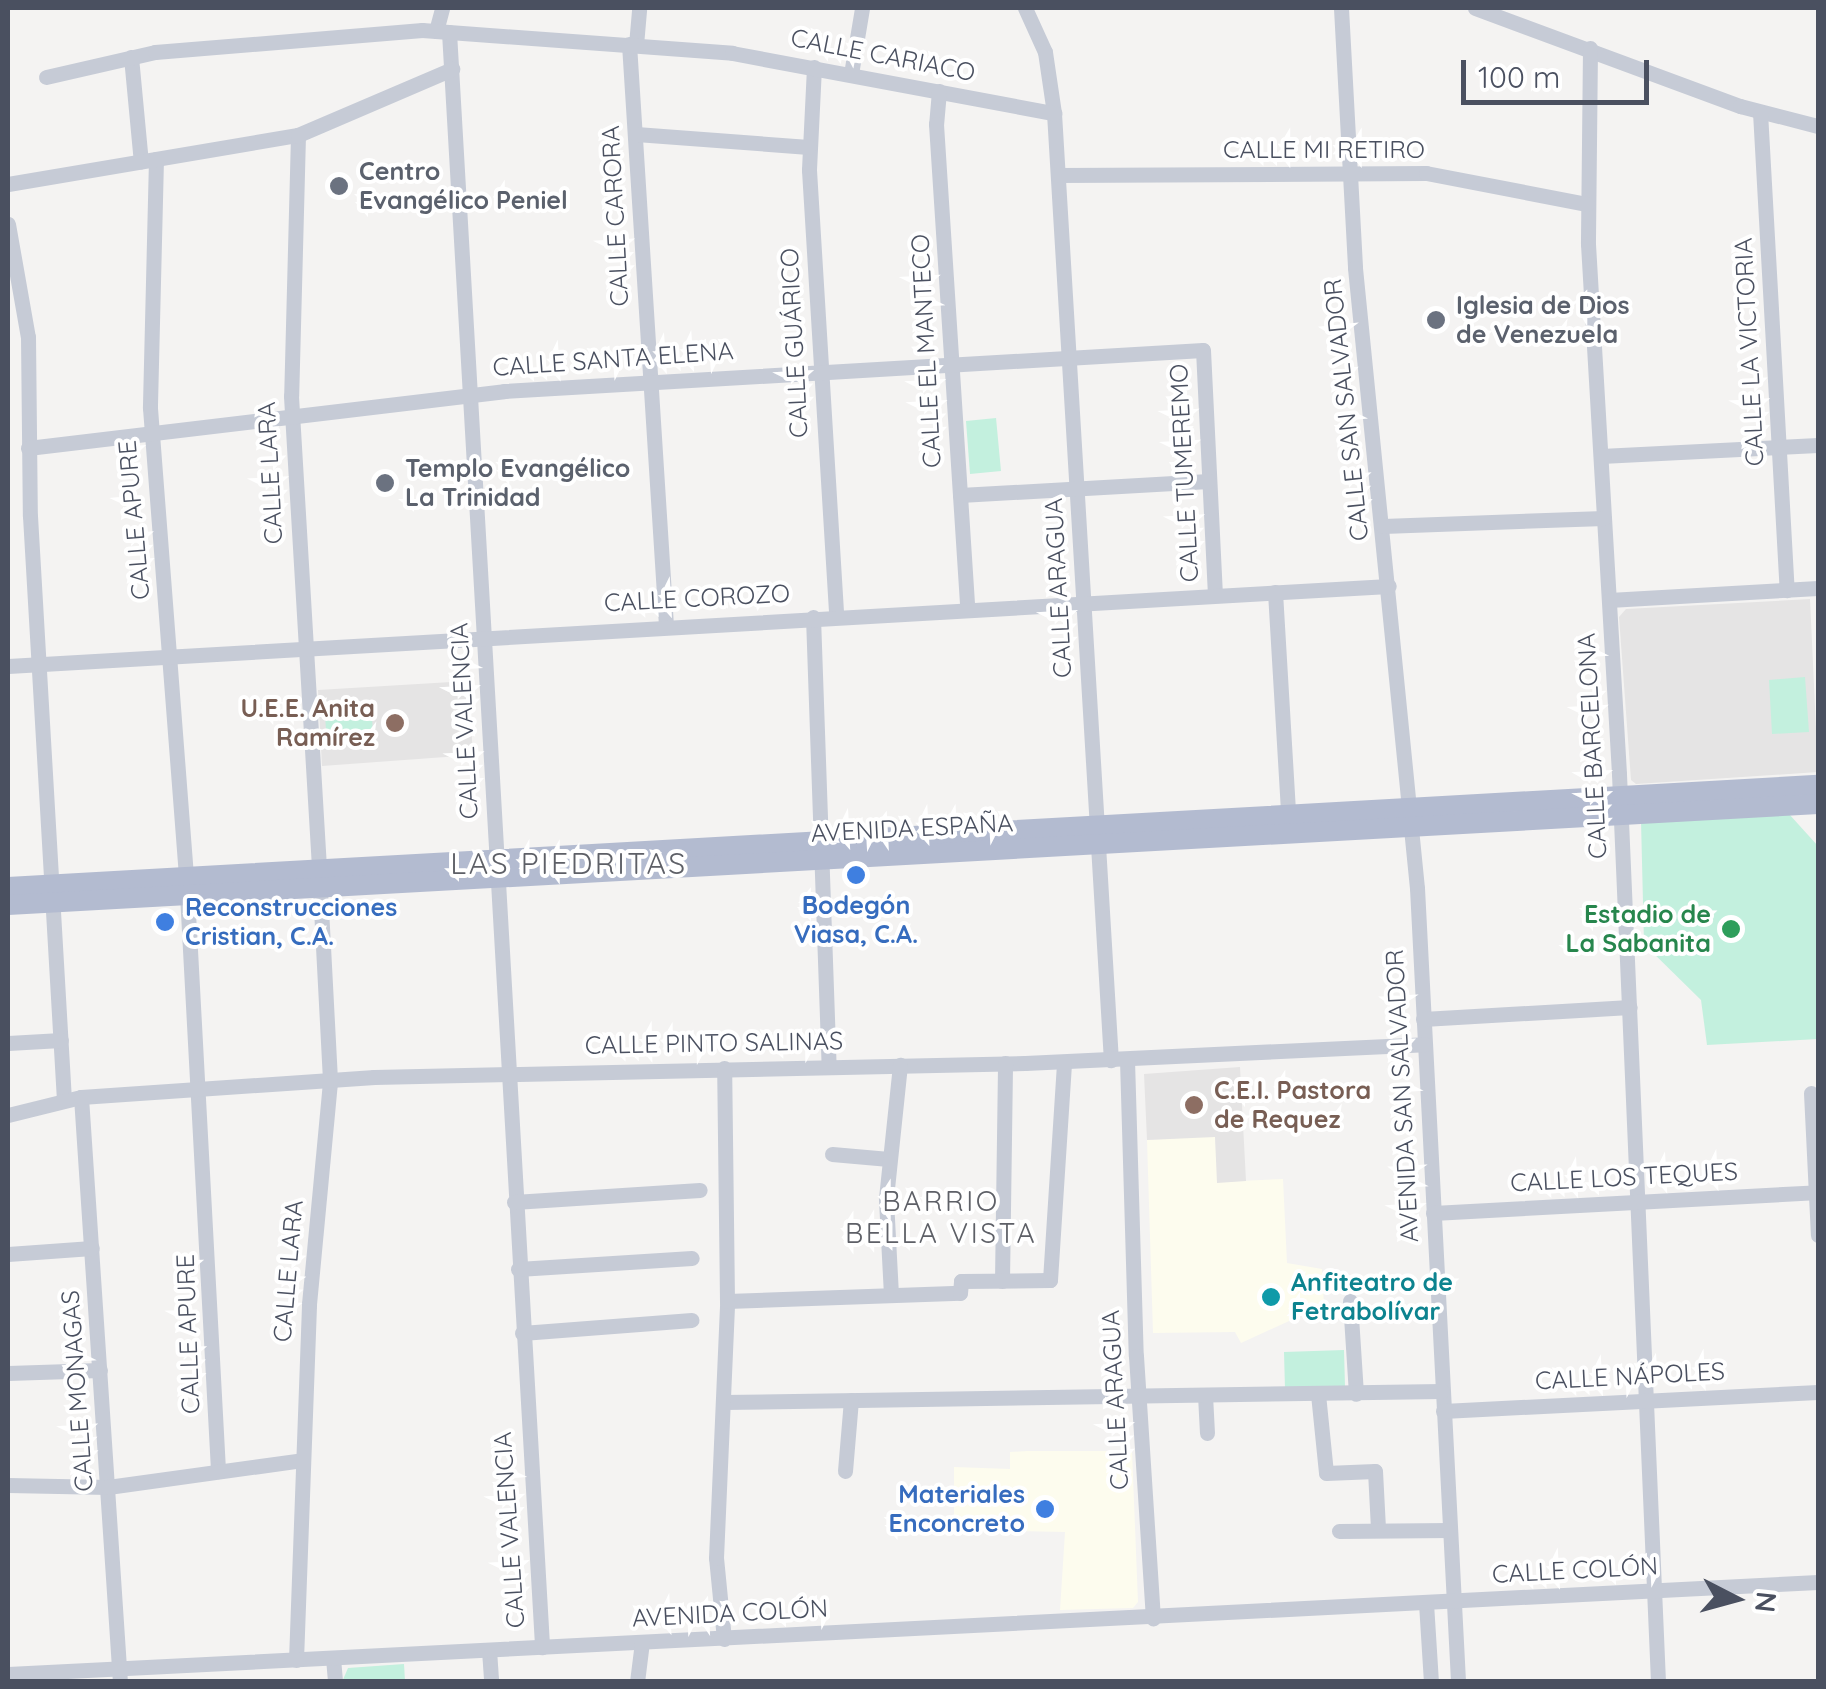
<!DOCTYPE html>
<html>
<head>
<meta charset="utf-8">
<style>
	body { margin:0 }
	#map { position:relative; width:1826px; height:1689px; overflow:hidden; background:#f4f3f2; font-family:Quicksand,sans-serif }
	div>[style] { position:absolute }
	.commercial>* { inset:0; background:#fdfcee }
	.education>* { inset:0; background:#e5e4e4 }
	.green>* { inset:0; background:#c3f0de }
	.minor>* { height:15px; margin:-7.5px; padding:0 7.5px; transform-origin:7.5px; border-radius:7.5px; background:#c6cbd6 }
	.major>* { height:20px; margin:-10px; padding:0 10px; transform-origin:10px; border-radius:10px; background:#b3bbd0 }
	.dots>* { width:28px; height:28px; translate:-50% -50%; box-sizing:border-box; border:5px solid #fff; border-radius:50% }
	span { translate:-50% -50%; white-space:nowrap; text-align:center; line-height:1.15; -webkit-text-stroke:8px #fff; paint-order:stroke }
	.street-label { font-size:25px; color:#4a5060 }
	.worship-label { font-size:25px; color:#5b616d; font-weight:700 }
	.left { translate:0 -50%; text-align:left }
	.education-label { font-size:25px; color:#785e54; font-weight:700 }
	.right { translate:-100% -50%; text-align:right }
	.shop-label { font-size:25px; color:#366cbe; font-weight:700 }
	.leisure-label { font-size:25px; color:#27864d; font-weight:700 }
	.culture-label { font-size:25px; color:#0d838f; font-weight:700 }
	.neighbourhood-label { font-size:28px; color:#5e6067; letter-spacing:2.5px }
	.quarter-label { font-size:30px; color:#5e6067; letter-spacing:2.5px }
	.frame { position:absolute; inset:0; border:10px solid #4a5060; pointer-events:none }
	.north { position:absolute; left:1686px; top:1549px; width:100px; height:100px; -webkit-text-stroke:8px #fff; paint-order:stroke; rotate:96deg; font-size:28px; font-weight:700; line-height:40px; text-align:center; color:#4a5060 }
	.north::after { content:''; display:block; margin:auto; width:35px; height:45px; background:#4a5060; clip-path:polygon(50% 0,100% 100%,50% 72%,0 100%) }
	.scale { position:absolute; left:1461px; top:60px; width:188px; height:45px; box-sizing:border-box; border:5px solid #4a5060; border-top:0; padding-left:12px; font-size:30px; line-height:35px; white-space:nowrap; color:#4a5060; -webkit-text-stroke:8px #fff; paint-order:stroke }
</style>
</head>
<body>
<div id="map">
	<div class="commercial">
		<i style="clip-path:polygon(1215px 1136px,1218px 1182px,1283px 1179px,1287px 1263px,1322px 1269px,1324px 1305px,1241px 1343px,1235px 1332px,1153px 1333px,1147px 1140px)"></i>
		<i style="clip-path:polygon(1027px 1451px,1132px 1451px,1138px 1602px,1133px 1608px,1060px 1610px,1065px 1532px,954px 1530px,954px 1467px,1010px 1469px,1010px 1452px)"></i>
	</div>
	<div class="education">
		<i style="clip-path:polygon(1810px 599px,1818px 772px,1636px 784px,1631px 780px,1619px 617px,1626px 609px)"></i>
		<i style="clip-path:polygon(468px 681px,473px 755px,322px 766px,318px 690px)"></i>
		<i style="clip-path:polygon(1240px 1067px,1246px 1181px,1217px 1183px,1215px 1137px,1147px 1140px,1144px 1074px)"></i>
	</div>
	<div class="green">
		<i style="clip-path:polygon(996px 418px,1001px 471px,970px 474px,966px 421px)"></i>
		<i style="clip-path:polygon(1805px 677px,1809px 732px,1772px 734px,1769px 680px)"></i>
		<i style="clip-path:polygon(372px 713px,373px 742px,327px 744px,325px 715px)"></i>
		<i style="clip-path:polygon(1789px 814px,1818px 846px,1818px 1039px,1707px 1045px,1701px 1000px,1644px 944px,1641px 821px)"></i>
		<i style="clip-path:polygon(1344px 1350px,1345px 1387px,1285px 1389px,1284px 1352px)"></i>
		<i style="clip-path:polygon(404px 1664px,405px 1681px,342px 1682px,348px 1668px)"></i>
	</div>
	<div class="minor">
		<i style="left:1025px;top:8px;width:48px;rotate:65.6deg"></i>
		<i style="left:1045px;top:52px;width:62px;rotate:81.6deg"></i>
		<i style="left:1054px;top:113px;width:949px;rotate:86.56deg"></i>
		<i style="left:1341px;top:8px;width:260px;rotate:86.9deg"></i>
		<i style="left:1355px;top:268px;width:623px;rotate:84.29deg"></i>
		<i style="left:1417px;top:888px;width:795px;rotate:87.04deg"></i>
		<i style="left:1475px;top:8px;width:283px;rotate:20.3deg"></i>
		<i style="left:1740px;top:106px;width:81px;rotate:14.4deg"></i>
		<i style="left:436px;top:31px;width:24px;rotate:-75deg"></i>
		<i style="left:449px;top:32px;width:1618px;rotate:86.7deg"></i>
		<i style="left:629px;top:44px;width:582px;rotate:86.36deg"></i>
		<i style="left:636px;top:45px;width:37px;rotate:-85deg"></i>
		<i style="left:1590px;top:48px;width:196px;rotate:90.6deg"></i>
		<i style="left:1588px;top:244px;width:531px;rotate:86.65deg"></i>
		<i style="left:1619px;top:774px;width:909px;rotate:87.54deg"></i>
		<i style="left:131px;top:57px;width:105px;rotate:84.6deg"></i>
		<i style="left:814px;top:67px;width:103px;rotate:92.8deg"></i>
		<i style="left:809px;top:170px;width:447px;rotate:86.5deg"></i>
		<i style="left:851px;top:74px;width:67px;rotate:-80.5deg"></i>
		<i style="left:46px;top:77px;width:112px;rotate:-12.9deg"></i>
		<i style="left:155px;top:52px;width:268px;rotate:-4.7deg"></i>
		<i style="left:422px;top:30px;width:311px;rotate:4.2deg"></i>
		<i style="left:732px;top:53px;width:328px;rotate:10.6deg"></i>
		<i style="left:939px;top:91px;width:33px;rotate:95deg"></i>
		<i style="left:936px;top:124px;width:486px;rotate:86.3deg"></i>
		<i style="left:1760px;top:112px;width:479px;rotate:86.8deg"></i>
		<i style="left:636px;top:134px;width:173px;rotate:4.3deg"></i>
		<i style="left:298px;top:135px;width:261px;rotate:91.5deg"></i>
		<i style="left:291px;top:396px;width:473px;rotate:86.6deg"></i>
		<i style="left:156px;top:159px;width:249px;rotate:91.4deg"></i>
		<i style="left:150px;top:408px;width:469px;rotate:85.6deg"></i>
		<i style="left:1058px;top:175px;width:368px;rotate:-0.3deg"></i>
		<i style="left:1426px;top:173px;width:164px;rotate:10.9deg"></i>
		<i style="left:8px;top:184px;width:294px;rotate:-9.6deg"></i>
		<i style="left:298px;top:135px;width:168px;rotate:-23.2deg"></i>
		<i style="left:8px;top:224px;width:115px;rotate:80deg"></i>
		<i style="left:28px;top:337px;width:179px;rotate:89.4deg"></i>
		<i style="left:30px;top:516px;width:585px;rotate:86.67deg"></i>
		<i style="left:28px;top:448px;width:479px;rotate:-6.8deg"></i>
		<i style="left:504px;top:391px;width:700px;rotate:-3.36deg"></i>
		<i style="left:1203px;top:350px;width:245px;rotate:87.2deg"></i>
		<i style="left:1601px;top:456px;width:217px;rotate:-2.9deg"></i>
		<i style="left:960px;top:495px;width:249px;rotate:-3.2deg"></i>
		<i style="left:1383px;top:526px;width:221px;rotate:-2.1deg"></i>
		<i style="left:1275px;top:592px;width:222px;rotate:86.6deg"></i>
		<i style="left:1609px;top:600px;width:209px;rotate:-3.3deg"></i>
		<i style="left:813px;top:617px;width:449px;rotate:88deg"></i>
		<i style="left:8px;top:666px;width:1383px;rotate:-3.32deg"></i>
		<i style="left:187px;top:894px;width:578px;rotate:86.92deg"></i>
		<i style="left:1423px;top:1019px;width:207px;rotate:-3.3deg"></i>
		<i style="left:8px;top:1043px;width:53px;rotate:-3.2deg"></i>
		<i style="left:1127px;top:1060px;width:296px;rotate:88.3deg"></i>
		<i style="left:1136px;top:1356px;width:263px;rotate:86.3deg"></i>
		<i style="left:1811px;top:1093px;width:142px;rotate:87.2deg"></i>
		<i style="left:81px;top:1097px;width:586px;rotate:86.19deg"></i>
		<i style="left:8px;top:1115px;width:75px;rotate:-13.9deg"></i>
		<i style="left:81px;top:1097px;width:294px;rotate:-3.9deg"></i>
		<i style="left:374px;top:1077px;width:651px;rotate:-1.23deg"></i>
		<i style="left:1025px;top:1063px;width:400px;rotate:-2.7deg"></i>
		<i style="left:832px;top:1154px;width:57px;rotate:5deg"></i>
		<i style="left:514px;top:1202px;width:186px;rotate:-3.7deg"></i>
		<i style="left:1433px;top:1213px;width:386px;rotate:-3.1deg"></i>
		<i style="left:8px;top:1254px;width:84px;rotate:-4.1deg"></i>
		<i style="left:518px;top:1269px;width:174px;rotate:-3.6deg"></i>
		<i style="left:1002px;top:1281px;width:218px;rotate:-89.2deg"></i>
		<i style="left:891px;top:1295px;width:97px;rotate:-93deg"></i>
		<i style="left:886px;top:1198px;width:134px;rotate:-84deg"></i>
		<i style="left:727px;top:1301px;width:233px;rotate:-2deg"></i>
		<i style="left:960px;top:1293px;width:12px;rotate:-85deg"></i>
		<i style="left:961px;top:1281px;width:89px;rotate:-0.6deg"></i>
		<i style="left:1050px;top:1280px;width:218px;rotate:-86.3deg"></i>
		<i style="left:1350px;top:1301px;width:93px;rotate:86.3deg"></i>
		<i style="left:522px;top:1333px;width:170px;rotate:-4.4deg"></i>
		<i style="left:8px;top:1373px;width:92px;rotate:-1.9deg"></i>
		<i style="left:1318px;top:1394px;width:79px;rotate:84.2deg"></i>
		<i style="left:1326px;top:1473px;width:49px;rotate:-2.3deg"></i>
		<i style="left:1375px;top:1471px;width:58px;rotate:87deg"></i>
		<i style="left:1205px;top:1395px;width:38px;rotate:87deg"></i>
		<i style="left:723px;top:1402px;width:719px;rotate:-0.88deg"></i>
		<i style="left:1443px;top:1411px;width:375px;rotate:-2.9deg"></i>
		<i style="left:845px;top:1471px;width:71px;rotate:-85.2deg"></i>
		<i style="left:8px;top:1485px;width:100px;rotate:1.1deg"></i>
		<i style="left:108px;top:1487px;width:196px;rotate:-7.9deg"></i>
		<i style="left:1339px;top:1531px;width:111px;rotate:-0.5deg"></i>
		<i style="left:1426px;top:1603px;width:79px;rotate:86.4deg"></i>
		<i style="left:724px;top:1639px;width:81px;rotate:-95.6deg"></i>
		<i style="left:716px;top:1558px;width:257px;rotate:-87.5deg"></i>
		<i style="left:727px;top:1301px;width:233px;rotate:-90.7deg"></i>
		<i style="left:489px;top:1650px;width:32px;rotate:86deg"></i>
		<i style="left:333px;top:1658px;width:24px;rotate:85deg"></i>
		<i style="left:296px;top:1660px;width:356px;rotate:-87.9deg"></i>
		<i style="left:309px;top:1304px;width:225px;rotate:-84.6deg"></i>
		<i style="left:330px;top:1080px;width:193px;rotate:-93deg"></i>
		<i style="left:8px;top:1674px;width:1812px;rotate:-2.91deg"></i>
		<i style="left:637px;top:1682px;width:40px;rotate:-82.9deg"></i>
	</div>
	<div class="major">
		<i style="left:8px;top:887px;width:1813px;rotate:-3.23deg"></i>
		<i style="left:8px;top:905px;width:1813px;rotate:-3.19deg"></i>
	</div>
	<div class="dots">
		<i style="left:339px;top:186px;background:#6b7280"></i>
		<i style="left:1436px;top:320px;background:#6b7280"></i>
		<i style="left:385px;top:483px;background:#6b7280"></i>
		<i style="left:395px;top:723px;background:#8d6e63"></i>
		<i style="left:856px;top:875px;background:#3f7fe0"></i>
		<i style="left:165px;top:922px;background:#3f7fe0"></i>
		<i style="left:1731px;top:929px;background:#2e9e5b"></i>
		<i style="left:1194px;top:1105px;background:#8d6e63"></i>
		<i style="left:1271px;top:1297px;background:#0f9aa8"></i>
		<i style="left:1045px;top:1509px;background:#3f7fe0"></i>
	</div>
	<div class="street-label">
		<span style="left:883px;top:55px;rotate:11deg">CALLE CARIACO</span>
		<span style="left:1324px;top:149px">CALLE MI RETIRO</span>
		<span style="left:615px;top:216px;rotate:-93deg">CALLE CARORA</span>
		<span style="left:794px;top:343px;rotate:-93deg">CALLE GUÁRICO</span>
		<span style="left:926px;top:351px;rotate:-93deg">CALLE EL MANTECO</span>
		<span style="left:1749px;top:352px;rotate:-93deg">CALLE LA VICTORIA</span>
		<span style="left:613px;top:359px;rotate:-4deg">CALLE SANTA ELENA</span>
		<span style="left:1346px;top:410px;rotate:-96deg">CALLE SAN SALVADOR</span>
		<span style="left:270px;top:473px;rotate:-93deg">CALLE LARA</span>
		<span style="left:1184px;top:473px;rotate:-93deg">CALLE TUMEREMO</span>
		<span style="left:134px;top:520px;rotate:-95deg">CALLE APURE</span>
		<span style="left:1058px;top:588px;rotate:-93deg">CALLE ARAGUA</span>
		<span style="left:697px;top:598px;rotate:-3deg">CALLE COROZO</span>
		<span style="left:464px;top:721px;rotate:-93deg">CALLE VALENCIA</span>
		<span style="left:1592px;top:746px;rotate:-93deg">CALLE BARCELONA</span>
		<span style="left:912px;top:828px;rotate:-3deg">AVENIDA ESPAÑA</span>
		<span style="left:714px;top:1043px;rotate:-1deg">CALLE PINTO SALINAS</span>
		<span style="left:1402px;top:1096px;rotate:-93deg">AVENIDA SAN SALVADOR</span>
		<span style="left:1624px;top:1177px;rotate:-3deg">CALLE LOS TEQUES</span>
		<span style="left:288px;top:1271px;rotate:-85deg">CALLE LARA</span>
		<span style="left:188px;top:1334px;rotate:-92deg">CALLE APURE</span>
		<span style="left:1630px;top:1376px;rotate:-3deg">CALLE NÁPOLES</span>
		<span style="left:77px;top:1391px;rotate:-94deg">CALLE MONAGAS</span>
		<span style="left:1115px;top:1400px;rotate:-93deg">CALLE ARAGUA</span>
		<span style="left:509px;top:1530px;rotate:-94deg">CALLE VALENCIA</span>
		<span style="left:1575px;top:1570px;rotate:-3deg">CALLE COLÓN</span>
		<span style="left:730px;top:1613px;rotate:-3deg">AVENIDA COLÓN</span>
	</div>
	<div class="worship-label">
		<span class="left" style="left:359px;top:186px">Centro<br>Evangélico Peniel</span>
		<span class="left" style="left:1456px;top:320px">Iglesia de Dios<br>de Venezuela</span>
		<span class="left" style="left:405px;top:483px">Templo Evangélico<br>La Trinidad</span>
	</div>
	<div class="education-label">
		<span class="right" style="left:375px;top:723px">U.E.E. Anita<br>Ramírez</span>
		<span class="left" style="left:1214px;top:1105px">C.E.I. Pastora<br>de Requez</span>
	</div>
	<div class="shop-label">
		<span style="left:856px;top:920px">Bodegón<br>Viasa, C.A.</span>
		<span class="left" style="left:185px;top:922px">Reconstrucciones<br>Cristian, C.A.</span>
		<span class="right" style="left:1025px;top:1509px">Materiales<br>Enconcreto</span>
	</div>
	<div class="leisure-label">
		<span class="right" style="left:1711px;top:929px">Estadio de<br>La Sabanita</span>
	</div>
	<div class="culture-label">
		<span class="left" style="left:1291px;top:1297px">Anfiteatro de<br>Fetrabolívar</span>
	</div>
	<div class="neighbourhood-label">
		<span style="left:941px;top:1217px">BARRIO<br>BELLA VISTA</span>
	</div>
	<div class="quarter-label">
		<span style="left:569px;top:863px">LAS PIEDRITAS</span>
	</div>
	<div class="frame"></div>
	<div class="north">N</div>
	<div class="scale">100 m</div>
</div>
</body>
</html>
